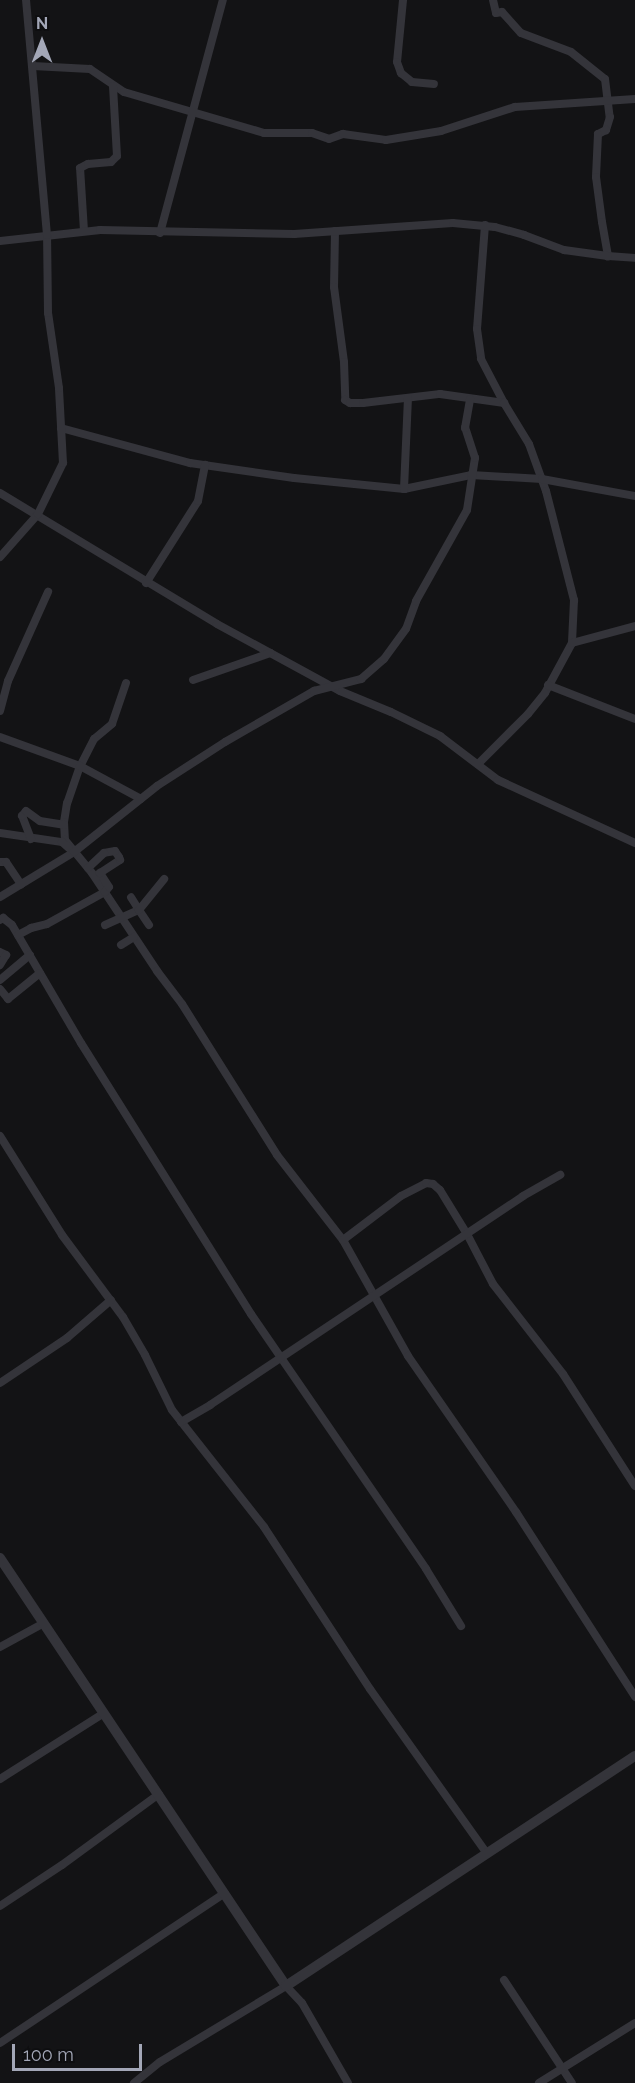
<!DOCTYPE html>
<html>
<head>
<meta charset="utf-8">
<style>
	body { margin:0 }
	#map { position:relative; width:635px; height:2083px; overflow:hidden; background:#131315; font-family:Raleway,sans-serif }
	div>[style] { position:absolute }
	.minor>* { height:8px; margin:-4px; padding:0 4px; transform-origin:4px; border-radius:4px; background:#34343a }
	.tertiary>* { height:10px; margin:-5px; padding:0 5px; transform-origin:5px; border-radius:5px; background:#34343a }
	span { translate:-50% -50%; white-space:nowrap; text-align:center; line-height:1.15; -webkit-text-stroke:5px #0e0e10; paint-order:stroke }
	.north { position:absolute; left:12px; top:12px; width:60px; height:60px; -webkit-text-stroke:4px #0e0e10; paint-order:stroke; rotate:0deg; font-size:16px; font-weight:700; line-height:24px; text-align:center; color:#a3a7b7 }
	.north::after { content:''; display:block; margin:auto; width:21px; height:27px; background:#a3a7b7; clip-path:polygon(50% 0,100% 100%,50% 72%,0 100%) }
	.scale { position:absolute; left:12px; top:2044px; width:130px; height:27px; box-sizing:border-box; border:3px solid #a3a7b7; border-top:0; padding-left:8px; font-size:18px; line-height:21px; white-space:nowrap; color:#a3a7b7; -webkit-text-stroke:4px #0e0e10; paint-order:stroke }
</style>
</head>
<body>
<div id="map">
	<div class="minor">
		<i style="left:403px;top:0;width:62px;rotate:95.5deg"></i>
		<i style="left:397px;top:62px;width:12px;rotate:70deg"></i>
		<i style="left:401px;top:73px;width:14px;rotate:39deg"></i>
		<i style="left:412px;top:82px;width:22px;rotate:5deg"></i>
		<i style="left:493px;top:0;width:13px;rotate:77deg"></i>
		<i style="left:496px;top:13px;width:6px;rotate:-9deg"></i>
		<i style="left:502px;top:12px;width:28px;rotate:48deg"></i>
		<i style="left:521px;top:33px;width:53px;rotate:20.8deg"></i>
		<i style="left:571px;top:52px;width:43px;rotate:38.5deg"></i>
		<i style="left:605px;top:79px;width:38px;rotate:83deg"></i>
		<i style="left:610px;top:117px;width:14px;rotate:107deg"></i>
		<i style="left:606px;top:130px;width:9px;rotate:153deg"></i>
		<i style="left:598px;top:134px;width:43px;rotate:92.7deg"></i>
		<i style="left:596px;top:177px;width:45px;rotate:82.4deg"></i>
		<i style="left:602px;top:222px;width:35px;rotate:80deg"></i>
		<i style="left:608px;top:256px;width:27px;rotate:4deg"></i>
		<i style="left:33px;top:66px;width:57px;rotate:3deg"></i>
		<i style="left:90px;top:69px;width:41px;rotate:34.1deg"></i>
		<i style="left:124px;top:92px;width:146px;rotate:16.3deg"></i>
		<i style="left:264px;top:133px;width:48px"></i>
		<i style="left:312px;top:133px;width:18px;rotate:19deg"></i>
		<i style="left:329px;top:139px;width:15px;rotate:-20deg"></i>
		<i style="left:343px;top:134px;width:43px;rotate:7.9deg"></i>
		<i style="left:386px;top:140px;width:56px;rotate:-9.3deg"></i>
		<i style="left:441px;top:131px;width:78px;rotate:-18deg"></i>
		<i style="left:515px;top:107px;width:120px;rotate:-3.8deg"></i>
		<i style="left:485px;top:225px;width:104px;rotate:94.4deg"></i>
		<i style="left:477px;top:329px;width:30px;rotate:82deg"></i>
		<i style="left:481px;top:359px;width:50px;rotate:62.4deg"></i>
		<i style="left:84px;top:231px;width:63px;rotate:-93.6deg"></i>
		<i style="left:80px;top:168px;width:9px;rotate:-27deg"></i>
		<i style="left:88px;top:164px;width:23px;rotate:-5deg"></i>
		<i style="left:111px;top:162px;width:8px;rotate:-45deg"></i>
		<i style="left:117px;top:156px;width:70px;rotate:-93.3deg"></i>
		<i style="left:335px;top:231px;width:56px;rotate:91deg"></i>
		<i style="left:334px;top:287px;width:76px;rotate:82.4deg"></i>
		<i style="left:344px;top:362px;width:38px;rotate:88deg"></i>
		<i style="left:345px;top:400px;width:6px;rotate:31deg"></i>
		<i style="left:350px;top:403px;width:13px"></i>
		<i style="left:363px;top:403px;width:78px;rotate:-6.7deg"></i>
		<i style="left:440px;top:394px;width:65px;rotate:8deg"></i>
		<i style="left:504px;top:403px;width:48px;rotate:58.6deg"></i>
		<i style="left:529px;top:444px;width:50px;rotate:70.1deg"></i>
		<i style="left:546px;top:491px;width:113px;rotate:75.6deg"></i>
		<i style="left:574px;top:600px;width:43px;rotate:92.7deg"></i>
		<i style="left:572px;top:643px;width:57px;rotate:118.4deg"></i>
		<i style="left:545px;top:693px;width:27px;rotate:129deg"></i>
		<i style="left:528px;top:714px;width:71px;rotate:135deg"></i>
		<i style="left:160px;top:233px;width:241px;rotate:-74.9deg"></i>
		<i style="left:0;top:241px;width:101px;rotate:-6.3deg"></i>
		<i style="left:100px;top:230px;width:194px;rotate:1.2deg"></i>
		<i style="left:294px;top:234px;width:159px;rotate:-4deg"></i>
		<i style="left:453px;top:223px;width:42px;rotate:5.4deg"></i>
		<i style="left:495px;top:227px;width:30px;rotate:15deg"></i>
		<i style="left:524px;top:235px;width:43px;rotate:20.6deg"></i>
		<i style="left:564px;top:250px;width:44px;rotate:7.8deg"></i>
		<i style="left:61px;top:428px;width:134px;rotate:15.2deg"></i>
		<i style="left:190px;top:463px;width:105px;rotate:8.2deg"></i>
		<i style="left:294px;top:478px;width:111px;rotate:5.7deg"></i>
		<i style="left:404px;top:489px;width:68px;rotate:-11.8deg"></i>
		<i style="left:471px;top:475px;width:71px;rotate:3.2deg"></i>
		<i style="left:542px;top:479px;width:95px;rotate:10.4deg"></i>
		<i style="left:404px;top:489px;width:91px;rotate:-87.5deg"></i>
		<i style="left:0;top:493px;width:253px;rotate:31.1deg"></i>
		<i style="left:217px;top:624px;width:140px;rotate:28.6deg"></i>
		<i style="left:340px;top:691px;width:55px;rotate:22.4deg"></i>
		<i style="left:391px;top:712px;width:55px;rotate:26.1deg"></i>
		<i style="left:440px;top:736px;width:73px;rotate:37.2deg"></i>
		<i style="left:498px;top:780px;width:151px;rotate:24.7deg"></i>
		<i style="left:0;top:557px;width:57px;rotate:-48.5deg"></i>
		<i style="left:38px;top:514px;width:57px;rotate:-63.9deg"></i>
		<i style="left:63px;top:463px;width:75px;rotate:-93.1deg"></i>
		<i style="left:59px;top:388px;width:76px;rotate:-98.3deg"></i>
		<i style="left:48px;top:313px;width:78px;rotate:-90.7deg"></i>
		<i style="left:47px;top:235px;width:236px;rotate:-95.1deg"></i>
		<i style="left:146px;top:583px;width:97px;rotate:-57.6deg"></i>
		<i style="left:198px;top:501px;width:37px;rotate:-79deg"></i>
		<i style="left:572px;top:643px;width:65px;rotate:-15.1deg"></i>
		<i style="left:193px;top:680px;width:82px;rotate:-19.3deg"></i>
		<i style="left:126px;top:683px;width:43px;rotate:108.9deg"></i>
		<i style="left:112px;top:724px;width:23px;rotate:140deg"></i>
		<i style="left:94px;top:739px;width:30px;rotate:117deg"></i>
		<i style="left:80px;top:766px;width:39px;rotate:109deg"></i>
		<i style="left:67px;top:803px;width:19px;rotate:99deg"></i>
		<i style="left:64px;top:822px;width:18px;rotate:87deg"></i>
		<i style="left:65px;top:840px;width:43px;rotate:50.7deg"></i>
		<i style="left:92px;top:873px;width:118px;rotate:56.4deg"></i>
		<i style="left:157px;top:971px;width:41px;rotate:52.9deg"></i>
		<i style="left:182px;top:1004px;width:178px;rotate:57.8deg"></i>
		<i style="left:277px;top:1155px;width:108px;rotate:52.2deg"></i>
		<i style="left:343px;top:1240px;width:133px;rotate:60.7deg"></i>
		<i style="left:408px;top:1356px;width:190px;rotate:55.3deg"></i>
		<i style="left:516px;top:1512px;width:220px;rotate:57.2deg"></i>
		<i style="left:548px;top:685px;width:93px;rotate:21.3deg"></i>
		<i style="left:0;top:711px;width:31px;rotate:-75deg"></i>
		<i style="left:8px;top:681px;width:98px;rotate:-65.8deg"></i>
		<i style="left:0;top:737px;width:85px;rotate:19.9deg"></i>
		<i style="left:80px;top:766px;width:69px;rotate:28.4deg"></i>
		<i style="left:0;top:833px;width:63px;rotate:8.3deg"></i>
		<i style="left:62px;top:842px;width:9px;rotate:41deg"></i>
		<i style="left:31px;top:839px;width:25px;rotate:-111deg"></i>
		<i style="left:22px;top:816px;width:6px;rotate:-51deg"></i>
		<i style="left:26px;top:811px;width:17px;rotate:36deg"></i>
		<i style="left:40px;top:821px;width:24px;rotate:9deg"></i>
		<i style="left:0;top:862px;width:6px"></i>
		<i style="left:6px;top:862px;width:27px;rotate:56deg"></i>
		<i style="left:0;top:897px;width:87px;rotate:-31.3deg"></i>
		<i style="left:74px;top:852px;width:106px;rotate:-38.5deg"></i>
		<i style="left:157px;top:786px;width:81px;rotate:-32.9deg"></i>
		<i style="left:225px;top:742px;width:103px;rotate:-29.8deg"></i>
		<i style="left:314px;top:691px;width:49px;rotate:-14.3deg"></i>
		<i style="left:361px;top:679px;width:30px;rotate:-41deg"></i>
		<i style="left:384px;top:659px;width:37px;rotate:-54deg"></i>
		<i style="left:406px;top:629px;width:30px;rotate:-70deg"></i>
		<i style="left:416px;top:601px;width:104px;rotate:-60.7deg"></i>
		<i style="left:467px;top:510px;width:53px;rotate:-81.3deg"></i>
		<i style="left:475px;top:458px;width:32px;rotate:-108deg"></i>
		<i style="left:465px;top:428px;width:29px;rotate:-80deg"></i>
		<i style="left:0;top:920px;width:4px;rotate:-34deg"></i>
		<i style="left:3px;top:918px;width:11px;rotate:38deg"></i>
		<i style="left:12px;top:925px;width:137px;rotate:59.7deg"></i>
		<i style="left:81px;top:1043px;width:320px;rotate:57.9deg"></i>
		<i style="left:251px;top:1314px;width:309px;rotate:55.5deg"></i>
		<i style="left:426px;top:1569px;width:67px;rotate:58.4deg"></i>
		<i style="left:105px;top:925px;width:37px;rotate:-24deg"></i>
		<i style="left:139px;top:910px;width:15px;rotate:-122deg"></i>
		<i style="left:149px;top:925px;width:18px;rotate:-124deg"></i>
		<i style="left:139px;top:910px;width:40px;rotate:-51deg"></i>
		<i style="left:18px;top:935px;width:15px;rotate:-28deg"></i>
		<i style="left:31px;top:928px;width:16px;rotate:-14deg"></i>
		<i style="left:47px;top:924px;width:66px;rotate:-28.9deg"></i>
		<i style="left:105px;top:892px;width:6px;rotate:-51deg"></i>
		<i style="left:109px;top:887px;width:17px;rotate:-123deg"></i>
		<i style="left:100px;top:873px;width:24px;rotate:-33deg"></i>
		<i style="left:120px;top:860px;width:3px;rotate:-108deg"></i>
		<i style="left:119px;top:857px;width:7px;rotate:-124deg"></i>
		<i style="left:115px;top:851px;width:11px;rotate:170deg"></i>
		<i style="left:104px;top:853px;width:22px;rotate:137deg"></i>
		<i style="left:121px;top:945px;width:15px;rotate:-32deg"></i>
		<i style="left:0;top:952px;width:7px;rotate:27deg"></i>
		<i style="left:6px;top:955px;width:12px;rotate:121deg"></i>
		<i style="left:0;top:980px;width:39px;rotate:-40deg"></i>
		<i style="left:0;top:989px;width:13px;rotate:51deg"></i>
		<i style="left:8px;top:999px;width:41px;rotate:-39.1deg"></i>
		<i style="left:0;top:1136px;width:117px;rotate:57.9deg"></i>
		<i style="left:62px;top:1235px;width:102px;rotate:53.4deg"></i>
		<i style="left:123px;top:1317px;width:44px;rotate:59.9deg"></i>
		<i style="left:145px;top:1355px;width:61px;rotate:63.9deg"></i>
		<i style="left:172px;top:1410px;width:149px;rotate:51.8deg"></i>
		<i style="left:264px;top:1527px;width:194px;rotate:56.8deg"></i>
		<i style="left:370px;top:1689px;width:200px;rotate:54.6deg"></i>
		<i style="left:343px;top:1240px;width:73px;rotate:-37.2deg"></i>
		<i style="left:401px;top:1196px;width:28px;rotate:-27deg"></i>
		<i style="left:426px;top:1183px;width:7px;rotate:8deg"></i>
		<i style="left:433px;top:1184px;width:9px;rotate:41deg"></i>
		<i style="left:440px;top:1190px;width:52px;rotate:58.5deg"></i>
		<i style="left:467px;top:1234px;width:56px;rotate:62.5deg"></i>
		<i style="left:493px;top:1284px;width:114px;rotate:52.1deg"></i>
		<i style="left:563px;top:1374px;width:133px;rotate:57.3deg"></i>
		<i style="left:0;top:1383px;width:81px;rotate:-33.9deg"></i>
		<i style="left:67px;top:1338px;width:58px;rotate:-40.8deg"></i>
		<i style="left:181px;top:1422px;width:34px;rotate:-30deg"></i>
		<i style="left:210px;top:1405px;width:376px;rotate:-33.7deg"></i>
		<i style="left:523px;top:1196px;width:43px;rotate:-29.6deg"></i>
		<i style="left:0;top:1647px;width:48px;rotate:-28.7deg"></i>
		<i style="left:0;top:1779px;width:123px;rotate:-32.4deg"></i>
		<i style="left:0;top:1906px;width:74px;rotate:-33.5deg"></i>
		<i style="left:62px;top:1865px;width:120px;rotate:-36.2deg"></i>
		<i style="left:504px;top:1980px;width:123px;rotate:56.6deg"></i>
		<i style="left:0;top:2043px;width:270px;rotate:-33.7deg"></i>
		<i style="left:134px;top:2083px;width:33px;rotate:-39deg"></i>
		<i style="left:160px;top:2062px;width:147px;rotate:-31.1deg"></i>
		<i style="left:286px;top:1986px;width:23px;rotate:47deg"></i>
		<i style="left:302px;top:2003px;width:92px;rotate:60.1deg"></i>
		<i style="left:539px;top:2083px;width:113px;rotate:-32deg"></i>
	</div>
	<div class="tertiary">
		<i style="left:0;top:1558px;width:515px;rotate:56.25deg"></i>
		<i style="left:286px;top:1986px;width:418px;rotate:-33.4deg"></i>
	</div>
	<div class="north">N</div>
	<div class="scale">100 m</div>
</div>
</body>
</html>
